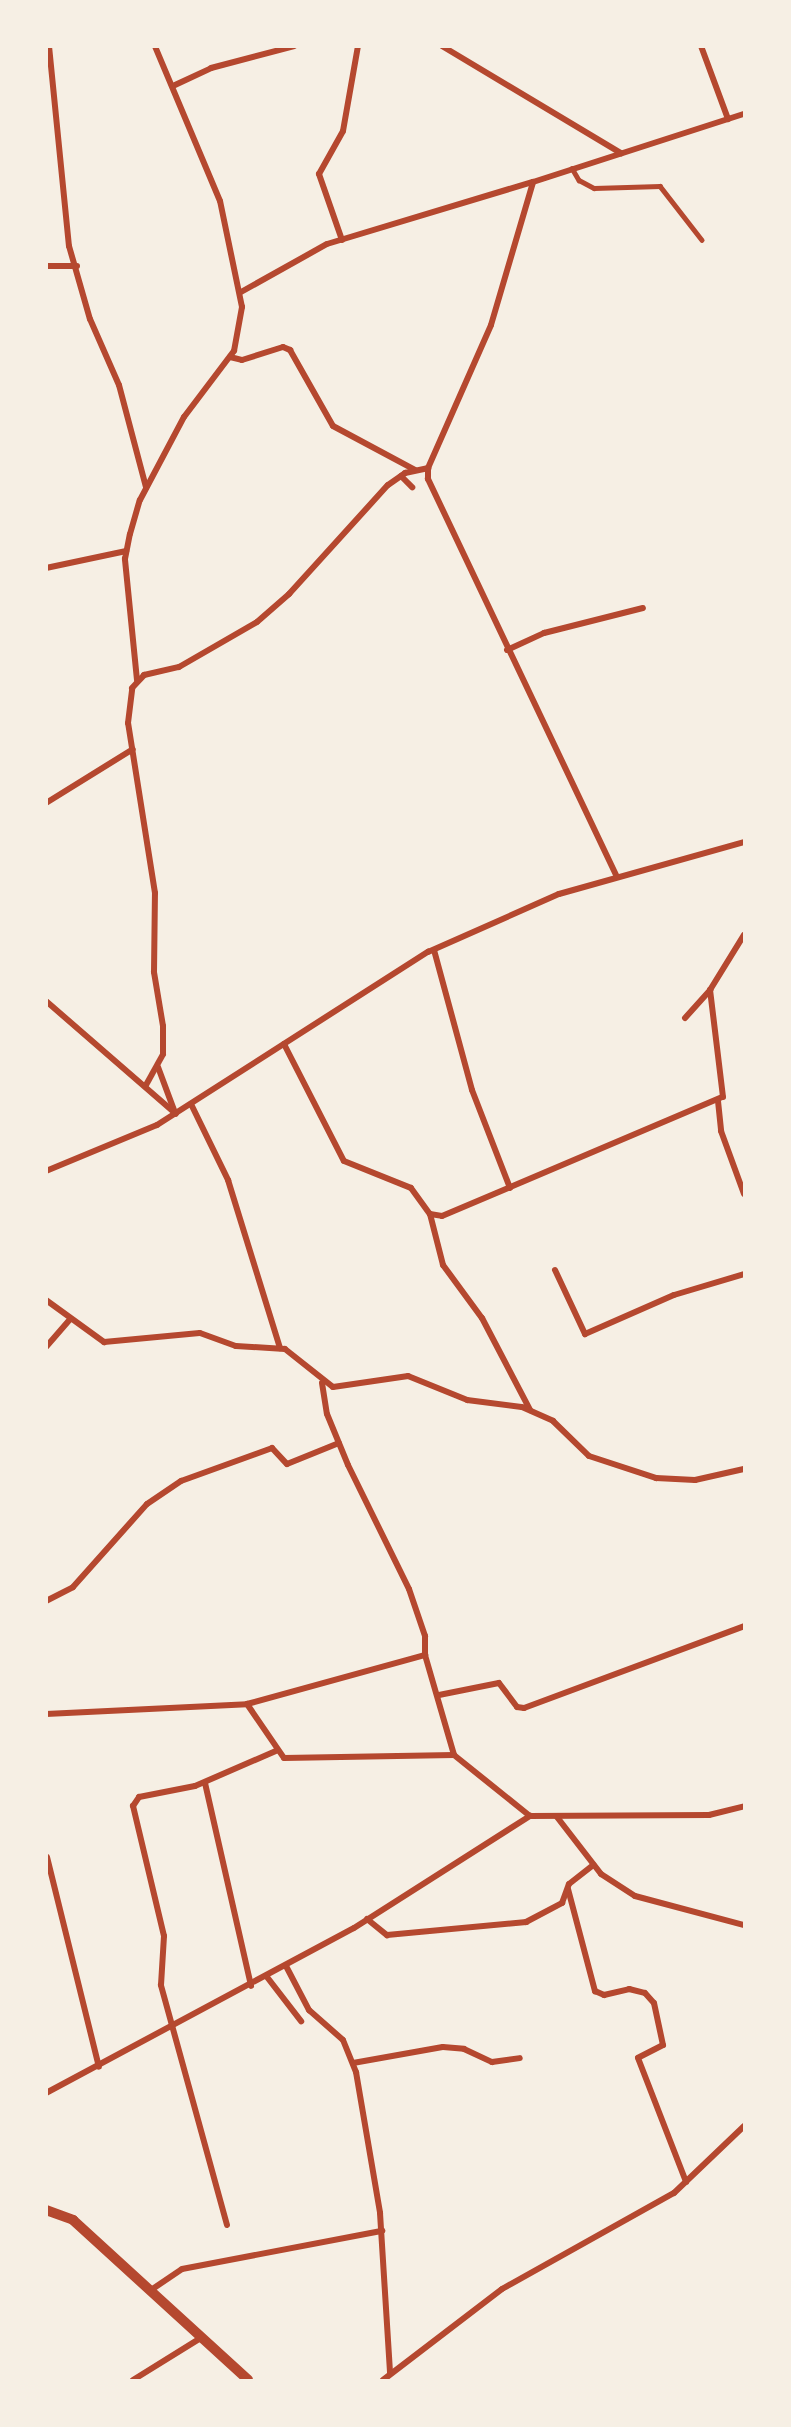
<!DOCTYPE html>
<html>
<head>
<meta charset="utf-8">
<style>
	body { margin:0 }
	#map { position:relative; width:791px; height:2427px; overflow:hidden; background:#f6efe4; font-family:"Roboto Condensed",sans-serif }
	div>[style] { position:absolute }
	.service>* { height:4.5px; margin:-2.25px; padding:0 2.25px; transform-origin:2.25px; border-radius:2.25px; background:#b5482f }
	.minor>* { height:6px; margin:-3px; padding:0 3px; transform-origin:3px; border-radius:3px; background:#b5482f }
	.tertiary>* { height:10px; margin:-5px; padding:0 5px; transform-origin:5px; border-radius:5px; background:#b5482f }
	span { translate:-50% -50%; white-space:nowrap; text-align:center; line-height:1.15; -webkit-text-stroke:6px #f6efe4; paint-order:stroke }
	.frame { position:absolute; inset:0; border:48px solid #f6efe4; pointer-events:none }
</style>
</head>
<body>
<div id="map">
	<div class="service">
		<i style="left:572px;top:168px;width:14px;rotate:60deg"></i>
		<i style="left:579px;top:180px;width:17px;rotate:28deg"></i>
		<i style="left:594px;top:188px;width:66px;rotate:-1.7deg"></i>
		<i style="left:660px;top:186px;width:68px;rotate:52.1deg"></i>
	</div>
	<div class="minor">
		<i style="left:49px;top:46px;width:201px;rotate:84.3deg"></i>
		<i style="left:69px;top:246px;width:76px;rotate:74deg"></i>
		<i style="left:90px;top:319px;width:72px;rotate:66.3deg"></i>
		<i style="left:119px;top:385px;width:106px;rotate:75.2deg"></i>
		<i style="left:442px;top:46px;width:209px;rotate:30.9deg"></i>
		<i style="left:701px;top:46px;width:78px;rotate:69.7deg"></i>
		<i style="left:175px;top:85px;width:40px;rotate:-25deg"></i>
		<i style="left:211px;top:68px;width:86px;rotate:-14.8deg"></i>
		<i style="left:342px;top:240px;width:70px;rotate:-109.2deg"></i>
		<i style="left:319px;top:174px;width:49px;rotate:-60.8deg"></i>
		<i style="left:343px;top:131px;width:86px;rotate:-80deg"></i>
		<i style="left:46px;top:266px;width:31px"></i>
		<i style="left:241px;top:292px;width:98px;rotate:-29.2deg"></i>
		<i style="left:327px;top:244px;width:215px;rotate:-16.8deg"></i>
		<i style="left:230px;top:357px;width:12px;rotate:14deg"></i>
		<i style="left:242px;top:360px;width:43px;rotate:-17.6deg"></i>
		<i style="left:283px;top:347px;width:8px;rotate:23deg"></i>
		<i style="left:290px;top:350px;width:87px;rotate:60.5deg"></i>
		<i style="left:333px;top:426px;width:93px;rotate:28.2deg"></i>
		<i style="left:401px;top:476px;width:16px;rotate:45deg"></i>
		<i style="left:46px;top:568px;width:82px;rotate:-12deg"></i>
		<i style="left:507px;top:650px;width:41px;rotate:-24.7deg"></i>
		<i style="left:544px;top:633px;width:102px;rotate:-14.2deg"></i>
		<i style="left:137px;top:680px;width:122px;rotate:-95.7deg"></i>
		<i style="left:125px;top:559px;width:25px;rotate:-79deg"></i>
		<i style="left:130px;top:534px;width:35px;rotate:-74deg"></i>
		<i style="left:140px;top:500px;width:94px;rotate:-62.1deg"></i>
		<i style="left:184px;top:417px;width:83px;rotate:-52.9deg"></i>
		<i style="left:234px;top:351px;width:45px;rotate:-79.7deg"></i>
		<i style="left:242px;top:307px;width:108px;rotate:-101.7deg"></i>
		<i style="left:220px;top:201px;width:168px;rotate:-112.8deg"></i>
		<i style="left:46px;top:803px;width:102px;rotate:-31.8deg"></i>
		<i style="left:617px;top:877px;width:441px;rotate:-115.4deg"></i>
		<i style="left:428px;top:479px;width:11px;rotate:-90deg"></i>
		<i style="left:428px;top:468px;width:156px;rotate:-66.2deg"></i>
		<i style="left:491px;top:325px;width:149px;rotate:-73.6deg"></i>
		<i style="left:533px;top:182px;width:222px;rotate:-17.9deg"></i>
		<i style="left:434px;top:950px;width:145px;rotate:74.8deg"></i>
		<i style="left:472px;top:1090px;width:105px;rotate:68.8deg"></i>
		<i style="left:46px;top:1001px;width:172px;rotate:41deg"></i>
		<i style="left:685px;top:1018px;width:38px;rotate:-48deg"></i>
		<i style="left:284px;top:1044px;width:131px;rotate:62.9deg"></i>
		<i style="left:344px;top:1161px;width:72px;rotate:21.9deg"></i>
		<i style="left:411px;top:1188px;width:32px;rotate:54deg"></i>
		<i style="left:430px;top:1214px;width:12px;rotate:9deg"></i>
		<i style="left:442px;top:1216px;width:305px;rotate:-23deg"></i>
		<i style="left:723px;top:1097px;width:108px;rotate:-96.9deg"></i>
		<i style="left:710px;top:990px;width:65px;rotate:-58.3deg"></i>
		<i style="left:158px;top:1067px;width:46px;rotate:69.6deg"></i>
		<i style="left:146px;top:1085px;width:35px;rotate:-61deg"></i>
		<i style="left:163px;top:1054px;width:28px;rotate:-90deg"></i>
		<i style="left:163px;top:1026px;width:55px;rotate:-99.5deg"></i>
		<i style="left:154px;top:972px;width:79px;rotate:-89.3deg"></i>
		<i style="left:155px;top:893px;width:172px;rotate:-99deg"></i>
		<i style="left:128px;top:723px;width:35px;rotate:-83deg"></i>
		<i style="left:132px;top:688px;width:18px;rotate:-47deg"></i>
		<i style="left:144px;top:675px;width:36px;rotate:-13deg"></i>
		<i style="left:179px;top:667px;width:90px;rotate:-30deg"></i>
		<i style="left:257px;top:622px;width:43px;rotate:-41.2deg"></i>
		<i style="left:289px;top:594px;width:147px;rotate:-47.8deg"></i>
		<i style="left:388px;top:485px;width:21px;rotate:-35deg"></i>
		<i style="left:405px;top:473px;width:24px;rotate:-12deg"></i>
		<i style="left:718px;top:1101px;width:30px;rotate:84deg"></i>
		<i style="left:721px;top:1131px;width:67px;rotate:69.9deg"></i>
		<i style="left:191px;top:1104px;width:85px;rotate:64deg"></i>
		<i style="left:228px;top:1180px;width:176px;rotate:72.8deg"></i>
		<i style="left:46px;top:1171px;width:120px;rotate:-22.5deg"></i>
		<i style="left:157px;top:1125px;width:322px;rotate:-32.6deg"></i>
		<i style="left:428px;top:952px;width:143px;rotate:-23.9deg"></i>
		<i style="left:559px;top:894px;width:192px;rotate:-15.7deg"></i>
		<i style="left:430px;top:1214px;width:53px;rotate:75.7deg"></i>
		<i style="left:443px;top:1265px;width:66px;rotate:53.7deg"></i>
		<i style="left:482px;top:1318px;width:104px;rotate:62.4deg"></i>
		<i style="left:555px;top:1270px;width:71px;rotate:64.9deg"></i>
		<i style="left:585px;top:1334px;width:97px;rotate:-23.7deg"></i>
		<i style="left:674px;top:1295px;width:73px;rotate:-16.7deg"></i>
		<i style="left:46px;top:1300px;width:72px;rotate:35.9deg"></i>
		<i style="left:104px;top:1342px;width:96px;rotate:-5.4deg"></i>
		<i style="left:200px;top:1333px;width:38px;rotate:20deg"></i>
		<i style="left:236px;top:1346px;width:49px;rotate:3.5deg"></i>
		<i style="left:285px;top:1349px;width:61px;rotate:38.4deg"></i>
		<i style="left:333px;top:1387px;width:76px;rotate:-8.3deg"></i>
		<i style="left:408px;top:1376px;width:64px;rotate:22.1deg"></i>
		<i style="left:467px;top:1400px;width:55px;rotate:7.3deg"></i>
		<i style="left:522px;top:1407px;width:34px;rotate:24deg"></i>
		<i style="left:553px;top:1421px;width:50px;rotate:44.2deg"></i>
		<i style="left:589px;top:1456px;width:71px;rotate:18.2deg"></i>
		<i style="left:656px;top:1478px;width:39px;rotate:3deg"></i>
		<i style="left:695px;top:1480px;width:50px;rotate:-12.7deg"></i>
		<i style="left:46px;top:1347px;width:37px;rotate:-49deg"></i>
		<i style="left:322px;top:1383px;width:31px;rotate:81deg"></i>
		<i style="left:327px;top:1414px;width:55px;rotate:67.6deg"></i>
		<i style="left:348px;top:1465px;width:138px;rotate:63.8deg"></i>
		<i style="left:409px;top:1589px;width:50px;rotate:71.2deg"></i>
		<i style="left:425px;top:1636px;width:19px;rotate:90deg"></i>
		<i style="left:46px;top:1601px;width:30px;rotate:-27deg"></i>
		<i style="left:73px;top:1587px;width:111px;rotate:-48.3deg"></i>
		<i style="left:147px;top:1504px;width:41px;rotate:-34.1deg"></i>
		<i style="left:181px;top:1481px;width:97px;rotate:-19.9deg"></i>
		<i style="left:272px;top:1448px;width:22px;rotate:47deg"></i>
		<i style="left:287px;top:1464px;width:56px;rotate:-22deg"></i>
		<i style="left:439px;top:1695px;width:61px;rotate:-11.3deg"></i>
		<i style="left:499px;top:1683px;width:30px;rotate:53deg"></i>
		<i style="left:517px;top:1707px;width:7px;rotate:8deg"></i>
		<i style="left:524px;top:1708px;width:235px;rotate:-20.4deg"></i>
		<i style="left:247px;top:1704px;width:65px;rotate:55.6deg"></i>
		<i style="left:284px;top:1758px;width:170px;rotate:-1deg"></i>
		<i style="left:46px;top:1714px;width:201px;rotate:-2.8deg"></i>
		<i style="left:247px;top:1704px;width:185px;rotate:-15.4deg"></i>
		<i style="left:425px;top:1655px;width:104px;rotate:73.8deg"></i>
		<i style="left:454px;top:1755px;width:97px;rotate:38.8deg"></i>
		<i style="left:205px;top:1783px;width:208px;rotate:77.2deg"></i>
		<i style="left:557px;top:1817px;width:72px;rotate:52.3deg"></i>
		<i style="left:601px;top:1874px;width:40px;rotate:32.9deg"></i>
		<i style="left:635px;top:1896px;width:113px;rotate:14.9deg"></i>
		<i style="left:47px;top:1857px;width:216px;rotate:76.1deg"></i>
		<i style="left:568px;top:1889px;width:106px;rotate:75.2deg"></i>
		<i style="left:595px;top:1991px;width:10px;rotate:24deg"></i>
		<i style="left:604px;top:1995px;width:26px;rotate:-13deg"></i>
		<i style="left:629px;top:1989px;width:16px;rotate:14deg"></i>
		<i style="left:645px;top:1993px;width:13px;rotate:48deg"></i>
		<i style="left:654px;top:2003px;width:43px;rotate:77.9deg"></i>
		<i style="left:663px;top:2045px;width:28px;rotate:153deg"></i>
		<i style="left:638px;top:2058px;width:133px;rotate:68.8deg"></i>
		<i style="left:367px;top:1919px;width:26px;rotate:39deg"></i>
		<i style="left:387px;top:1935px;width:140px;rotate:-5.3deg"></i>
		<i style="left:526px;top:1922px;width:41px;rotate:-27.8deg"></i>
		<i style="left:562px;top:1903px;width:20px;rotate:-70deg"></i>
		<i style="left:569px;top:1884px;width:31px;rotate:-38deg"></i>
		<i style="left:286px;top:1966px;width:50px;rotate:62.4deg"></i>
		<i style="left:309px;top:2010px;width:45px;rotate:41.4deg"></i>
		<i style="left:343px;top:2040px;width:35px;rotate:68deg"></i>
		<i style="left:356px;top:2072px;width:143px;rotate:80.3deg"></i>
		<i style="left:380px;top:2213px;width:161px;rotate:86.4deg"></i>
		<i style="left:267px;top:1977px;width:56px;rotate:52.3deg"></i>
		<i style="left:353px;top:2063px;width:91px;rotate:-10.1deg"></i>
		<i style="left:443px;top:2047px;width:21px;rotate:5deg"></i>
		<i style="left:464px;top:2049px;width:31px;rotate:25deg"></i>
		<i style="left:492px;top:2062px;width:28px;rotate:-8deg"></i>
		<i style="left:46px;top:2093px;width:349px;rotate:-28.2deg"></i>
		<i style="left:354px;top:1928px;width:209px;rotate:-32.5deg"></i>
		<i style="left:530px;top:1816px;width:179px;rotate:-0.3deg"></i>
		<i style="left:709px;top:1815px;width:36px;rotate:-14deg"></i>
		<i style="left:227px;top:2225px;width:249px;rotate:-105.4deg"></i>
		<i style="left:161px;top:1985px;width:49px;rotate:-86.5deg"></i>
		<i style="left:164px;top:1936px;width:134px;rotate:-103.4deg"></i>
		<i style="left:133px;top:1806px;width:11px;rotate:-56deg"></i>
		<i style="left:139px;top:1797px;width:57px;rotate:-11.1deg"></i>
		<i style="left:195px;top:1786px;width:88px;rotate:-23.4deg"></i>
		<i style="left:151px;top:2290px;width:37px;rotate:-34deg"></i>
		<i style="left:182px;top:2269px;width:204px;rotate:-10.8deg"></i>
		<i style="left:133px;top:2380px;width:78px;rotate:-31.8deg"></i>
		<i style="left:383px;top:2380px;width:150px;rotate:-37.4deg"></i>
		<i style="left:502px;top:2289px;width:197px;rotate:-29.2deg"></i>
		<i style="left:674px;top:2193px;width:97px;rotate:-43.7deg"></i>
	</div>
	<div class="tertiary">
		<i style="left:46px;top:2210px;width:29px;rotate:20deg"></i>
		<i style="left:73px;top:2220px;width:237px;rotate:42.4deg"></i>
	</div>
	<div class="frame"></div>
</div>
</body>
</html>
